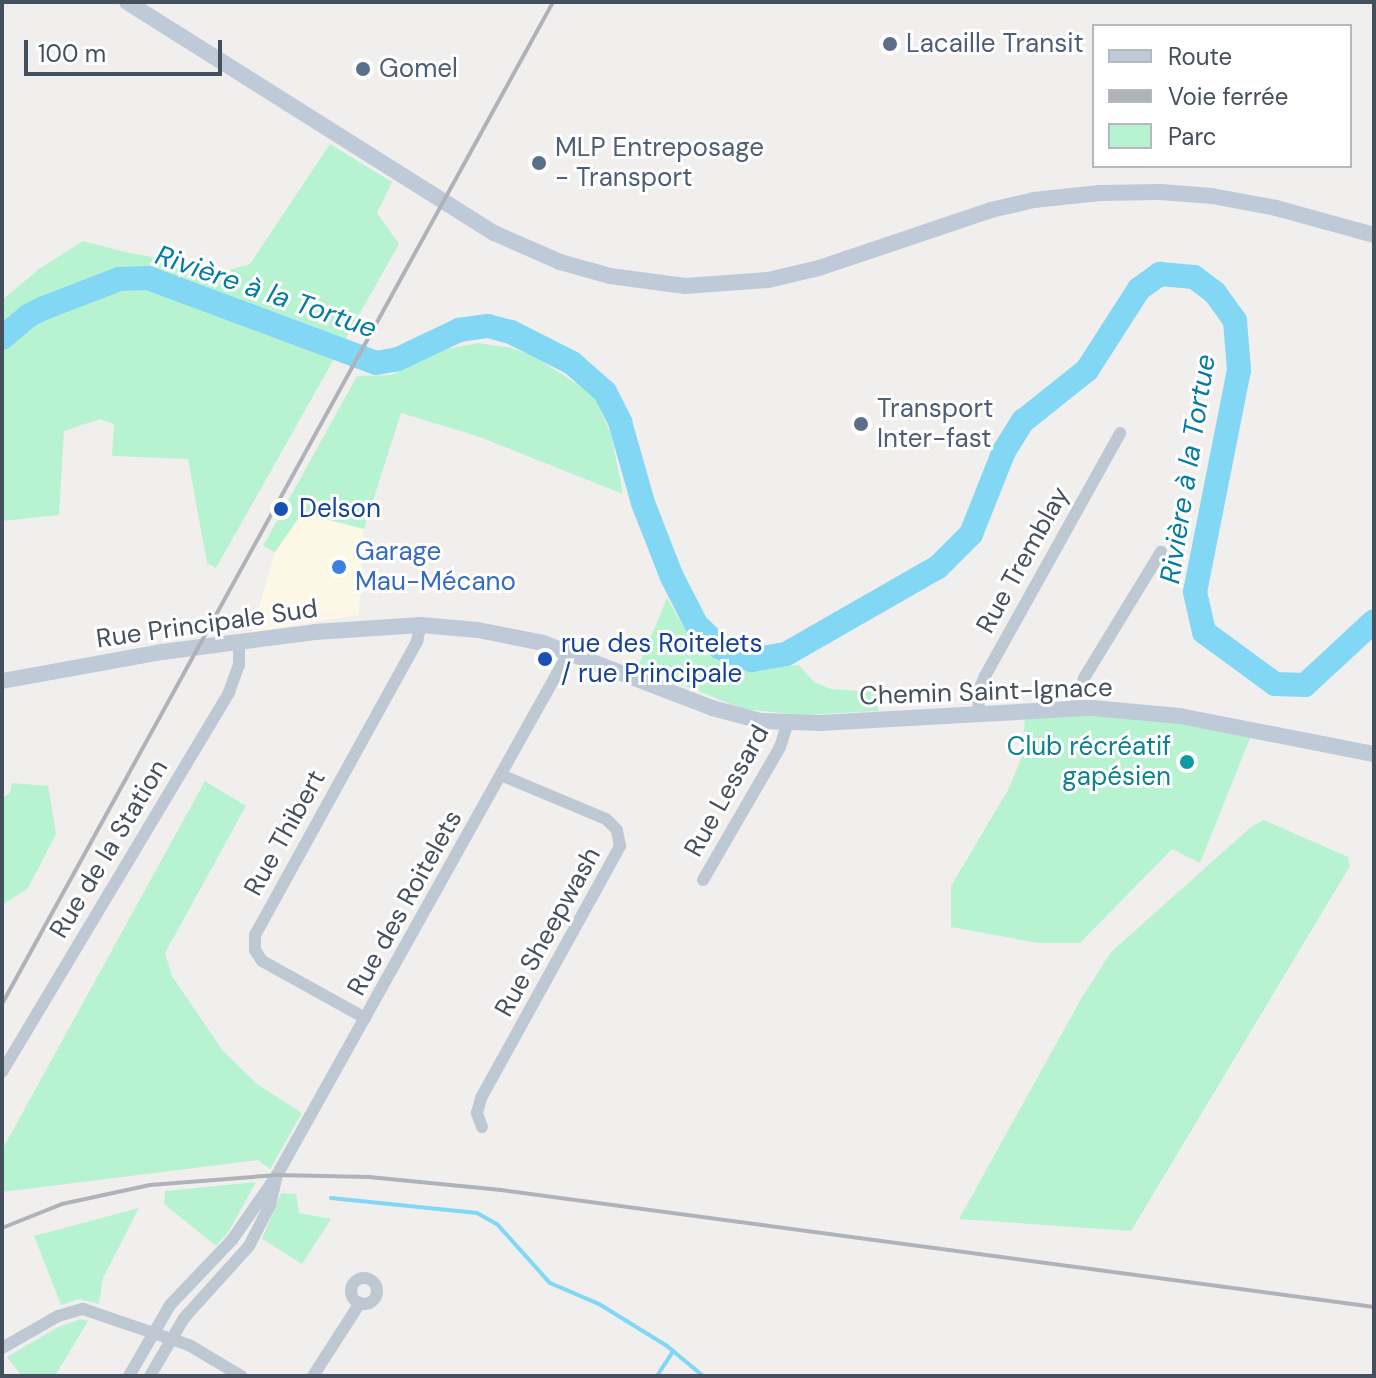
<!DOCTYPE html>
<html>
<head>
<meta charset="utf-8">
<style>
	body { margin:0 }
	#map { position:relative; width:1376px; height:1378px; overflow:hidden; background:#f1eeee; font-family:"DM Sans",sans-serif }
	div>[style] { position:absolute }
	.commercial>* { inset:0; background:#fdf7e5 }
	.green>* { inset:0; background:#b8f3d1 }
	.stream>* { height:4px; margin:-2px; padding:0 2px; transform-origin:2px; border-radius:2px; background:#81d7f4 }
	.river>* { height:24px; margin:-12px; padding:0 12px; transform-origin:12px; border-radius:12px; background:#81d7f4 }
	.street>* { height:12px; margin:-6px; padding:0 6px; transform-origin:6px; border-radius:6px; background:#bdc8d2 }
	.street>.ring { margin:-6px; padding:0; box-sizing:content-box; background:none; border:12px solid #bdc8d2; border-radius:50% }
	.secondary>* { height:16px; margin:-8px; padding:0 8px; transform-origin:8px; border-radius:8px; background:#bfcad9 }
	.rail>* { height:4px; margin:-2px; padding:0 2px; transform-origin:2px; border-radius:2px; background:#afb3b9 }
	.dots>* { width:22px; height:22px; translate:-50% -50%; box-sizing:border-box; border:4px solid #fff; border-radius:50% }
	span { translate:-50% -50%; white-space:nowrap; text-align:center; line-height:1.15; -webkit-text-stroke:6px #fff; paint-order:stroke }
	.service-label { font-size:26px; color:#4e5e75 }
	.left { translate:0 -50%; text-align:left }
	.transit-label { font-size:26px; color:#164399 }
	.shop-label { font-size:26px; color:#366cbe }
	.street-label { font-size:26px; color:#44505d }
	.culture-label { font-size:26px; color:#0d838f }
	.right { translate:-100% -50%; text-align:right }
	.water-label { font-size:28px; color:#027ca5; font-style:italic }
	.frame { position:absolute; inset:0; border:4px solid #44505d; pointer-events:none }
	.legend { position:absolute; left:1092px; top:24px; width:260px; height:144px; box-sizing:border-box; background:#fff; border:2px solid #b4b9be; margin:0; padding:10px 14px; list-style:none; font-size:24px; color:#44505d }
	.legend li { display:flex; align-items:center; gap:16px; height:40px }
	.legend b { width:40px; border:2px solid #b4b9be }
	.scale { position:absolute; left:24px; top:40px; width:198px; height:36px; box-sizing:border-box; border:4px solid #44505d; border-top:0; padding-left:10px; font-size:24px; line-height:28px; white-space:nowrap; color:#44505d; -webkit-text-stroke:6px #fff; paint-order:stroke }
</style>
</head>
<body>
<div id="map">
	<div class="commercial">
		<i style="clip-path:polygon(302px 513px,364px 529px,359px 615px,252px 632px,275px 552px)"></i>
	</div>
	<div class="green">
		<i style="clip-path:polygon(330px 144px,392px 182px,377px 213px,399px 244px,216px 568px,207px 563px,188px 459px,112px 456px,114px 424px,100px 419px,64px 431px,59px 515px,2px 521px,2px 300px,39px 269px,83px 241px,129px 253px,229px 270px,250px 264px)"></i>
		<i style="clip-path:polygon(478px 343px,512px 348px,535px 357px,594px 395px,611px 434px,623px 494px,480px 437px,401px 413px,364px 529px,302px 513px,275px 552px,263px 546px,357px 376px,391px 375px,447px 349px)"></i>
		<i style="clip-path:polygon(667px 598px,686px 631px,721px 660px,756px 669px,799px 665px,814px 682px,831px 689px,875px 692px,879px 711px,801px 715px,743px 709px,638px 667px)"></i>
		<i style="clip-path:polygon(1092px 715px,1180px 722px,1251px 736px,1200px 863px,1172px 849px,1080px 943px,1038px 943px,951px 927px,951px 886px,1008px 790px,1022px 757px,1025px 717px)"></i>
		<i style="clip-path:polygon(205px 781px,246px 806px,165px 953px,172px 976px,223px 1051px,257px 1084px,302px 1113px,270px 1169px,258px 1160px,2px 1192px,2px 1150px)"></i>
		<i style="clip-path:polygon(12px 783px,48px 786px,56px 834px,28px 888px,2px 905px,2px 798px,10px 793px)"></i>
		<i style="clip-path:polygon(1264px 820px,1348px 857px,1350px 866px,1131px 1231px,959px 1219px,1081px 999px,1111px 952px,1251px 827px)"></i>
		<i style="clip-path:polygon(256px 1182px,229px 1231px,216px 1246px,164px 1204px,165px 1191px)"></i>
		<i style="clip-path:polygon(281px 1193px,296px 1194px,299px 1213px,331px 1219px,302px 1264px,262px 1239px)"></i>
		<i style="clip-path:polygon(139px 1208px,103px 1278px,99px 1304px,79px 1299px,61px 1305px,34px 1236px)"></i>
		<i style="clip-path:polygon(81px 1319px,88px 1321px,55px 1376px,22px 1376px,7px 1357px,58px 1327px)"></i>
	</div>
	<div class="stream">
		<i style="left:331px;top:1198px;width:147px;rotate:5.9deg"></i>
		<i style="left:477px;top:1213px;width:23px;rotate:29deg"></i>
		<i style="left:497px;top:1224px;width:79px;rotate:48.1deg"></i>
		<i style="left:550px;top:1283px;width:53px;rotate:23.2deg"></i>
		<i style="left:599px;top:1304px;width:80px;rotate:31.7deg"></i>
		<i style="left:667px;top:1346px;width:47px;rotate:39.8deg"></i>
		<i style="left:657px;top:1376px;width:30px;rotate:-57deg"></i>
	</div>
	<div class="river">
		<i style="left:2px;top:338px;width:34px;rotate:-40deg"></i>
		<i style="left:28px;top:316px;width:18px;rotate:-27deg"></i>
		<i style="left:44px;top:308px;width:80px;rotate:-21.1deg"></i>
		<i style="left:119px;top:279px;width:29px;rotate:-2deg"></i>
		<i style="left:148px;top:278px;width:243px;rotate:20.4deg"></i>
		<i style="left:376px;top:363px;width:22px;rotate:-10deg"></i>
		<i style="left:398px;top:359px;width:68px;rotate:-25.4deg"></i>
		<i style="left:459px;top:330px;width:29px;rotate:-8deg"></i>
		<i style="left:488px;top:326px;width:24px;rotate:15deg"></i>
		<i style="left:511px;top:332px;width:68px;rotate:26.9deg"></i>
		<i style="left:572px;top:363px;width:44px;rotate:41.3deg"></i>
		<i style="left:605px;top:392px;width:34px;rotate:63deg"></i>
		<i style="left:620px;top:422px;width:84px;rotate:74.1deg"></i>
		<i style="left:643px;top:503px;width:77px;rotate:68.7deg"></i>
		<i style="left:671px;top:575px;width:55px;rotate:63deg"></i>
		<i style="left:696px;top:624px;width:33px;rotate:45deg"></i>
		<i style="left:719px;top:647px;width:35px;rotate:22deg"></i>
		<i style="left:752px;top:660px;width:35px;rotate:-10deg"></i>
		<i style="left:786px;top:654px;width:175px;rotate:-29.8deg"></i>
		<i style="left:938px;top:567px;width:47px;rotate:-45deg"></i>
		<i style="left:971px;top:534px;width:89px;rotate:-68.3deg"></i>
		<i style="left:1004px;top:451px;width:36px;rotate:-58deg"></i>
		<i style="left:1023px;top:421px;width:82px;rotate:-38.6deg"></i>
		<i style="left:1087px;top:370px;width:96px;rotate:-57.3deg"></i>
		<i style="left:1139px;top:289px;width:26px;rotate:-36deg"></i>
		<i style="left:1160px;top:274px;width:34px;rotate:5deg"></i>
		<i style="left:1194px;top:277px;width:26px;rotate:37deg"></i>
		<i style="left:1215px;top:293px;width:34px;rotate:54deg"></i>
		<i style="left:1235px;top:321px;width:49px;rotate:85.3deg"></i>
		<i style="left:1239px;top:370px;width:226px;rotate:101.2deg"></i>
		<i style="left:1195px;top:592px;width:41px;rotate:77.3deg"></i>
		<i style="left:1204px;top:632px;width:88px;rotate:36.2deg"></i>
		<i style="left:1275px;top:684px;width:30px;rotate:2deg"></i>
		<i style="left:1305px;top:685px;width:94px;rotate:-42.8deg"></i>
	</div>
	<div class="street">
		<i style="left:1075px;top:708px;width:31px;rotate:-73deg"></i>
		<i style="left:1084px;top:678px;width:148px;rotate:-58.6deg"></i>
		<i style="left:979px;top:713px;width:20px;rotate:-93deg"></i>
		<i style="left:978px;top:693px;width:18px;rotate:-68deg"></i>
		<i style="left:985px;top:676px;width:278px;rotate:-60.9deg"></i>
		<i style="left:703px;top:880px;width:154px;rotate:-59.9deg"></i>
		<i style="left:780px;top:747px;width:25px;rotate:-72deg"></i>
		<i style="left:365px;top:1018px;width:118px;rotate:-151deg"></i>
		<i style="left:262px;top:961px;width:13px;rotate:-122deg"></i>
		<i style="left:255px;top:950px;width:15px;rotate:-90deg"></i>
		<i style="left:255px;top:935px;width:336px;rotate:-61.1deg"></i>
		<i style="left:417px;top:641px;width:16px;rotate:-76deg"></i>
		<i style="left:2px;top:1072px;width:443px;rotate:-59.1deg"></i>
		<i style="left:229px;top:692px;width:29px;rotate:-70deg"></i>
		<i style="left:239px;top:665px;width:22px;rotate:-90deg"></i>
		<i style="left:482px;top:1127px;width:15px;rotate:-110deg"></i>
		<i style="left:477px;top:1113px;width:16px;rotate:-75deg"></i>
		<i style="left:481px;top:1098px;width:288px;rotate:-61.1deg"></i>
		<i style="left:620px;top:846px;width:16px;rotate:-101deg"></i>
		<i style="left:617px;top:830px;width:16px;rotate:-135deg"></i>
		<i style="left:606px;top:819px;width:114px;rotate:-157.3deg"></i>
		<i class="ring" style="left:351px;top:1278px;width:14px;height:14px"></i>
		<i style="left:2px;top:1348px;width:64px;rotate:-29.7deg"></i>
		<i style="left:58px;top:1316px;width:26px;rotate:-16deg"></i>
		<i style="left:83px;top:1309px;width:112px;rotate:18.8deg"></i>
		<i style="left:189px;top:1345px;width:61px;rotate:30.8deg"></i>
		<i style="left:129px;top:1376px;width:82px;rotate:-60deg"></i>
		<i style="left:170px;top:1305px;width:90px;rotate:-46.4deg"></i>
		<i style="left:232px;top:1240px;width:79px;rotate:-55.3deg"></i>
		<i style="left:277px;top:1175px;width:599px;rotate:-60.82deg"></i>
		<i style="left:150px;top:1376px;width:67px;rotate:-59.6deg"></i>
		<i style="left:184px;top:1318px;width:97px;rotate:-47.9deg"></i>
		<i style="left:249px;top:1246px;width:46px;rotate:-62.9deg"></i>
		<i style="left:270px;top:1205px;width:31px;rotate:-77deg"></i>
		<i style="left:313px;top:1376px;width:87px;rotate:-57.2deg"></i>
	</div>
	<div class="secondary">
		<i style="left:127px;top:2px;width:434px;rotate:32.2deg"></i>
		<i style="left:494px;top:233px;width:72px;rotate:23.7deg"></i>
		<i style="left:560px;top:262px;width:52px;rotate:15.6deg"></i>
		<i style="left:610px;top:276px;width:76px;rotate:7.6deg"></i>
		<i style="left:685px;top:286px;width:83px;rotate:-4.1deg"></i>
		<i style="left:768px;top:280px;width:52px;rotate:-13.2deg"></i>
		<i style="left:819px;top:268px;width:182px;rotate:-18.6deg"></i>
		<i style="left:991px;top:210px;width:44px;rotate:-13.1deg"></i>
		<i style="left:1034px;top:200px;width:66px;rotate:-6.1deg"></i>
		<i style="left:1100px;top:193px;width:60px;rotate:-1deg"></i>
		<i style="left:1160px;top:192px;width:52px;rotate:4.4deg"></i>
		<i style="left:1212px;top:196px;width:65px;rotate:10.6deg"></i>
		<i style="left:1276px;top:208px;width:102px;rotate:15.4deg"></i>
		<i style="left:2px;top:681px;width:163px;rotate:-10.3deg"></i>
		<i style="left:162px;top:652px;width:154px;rotate:-7.4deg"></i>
		<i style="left:315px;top:632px;width:106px;rotate:-3.8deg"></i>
		<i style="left:421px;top:625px;width:57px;rotate:5deg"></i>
		<i style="left:478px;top:630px;width:66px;rotate:11.3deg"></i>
		<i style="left:543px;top:643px;width:181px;rotate:21deg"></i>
		<i style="left:712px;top:708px;width:51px;rotate:14.9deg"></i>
		<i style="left:761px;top:721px;width:59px;rotate:1.9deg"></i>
		<i style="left:820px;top:723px;width:272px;rotate:-3.2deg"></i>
		<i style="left:1092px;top:708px;width:88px;rotate:5.2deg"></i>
		<i style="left:1180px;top:716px;width:198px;rotate:11.1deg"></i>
	</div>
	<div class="rail">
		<i style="left:2px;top:1004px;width:1144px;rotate:-61.19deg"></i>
		<i style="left:2px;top:1228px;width:65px;rotate:-21.8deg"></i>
		<i style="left:62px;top:1204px;width:90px;rotate:-12.2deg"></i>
		<i style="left:150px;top:1185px;width:127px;rotate:-4.5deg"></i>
		<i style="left:277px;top:1175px;width:92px;rotate:1.2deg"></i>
		<i style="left:369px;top:1177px;width:133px;rotate:5.6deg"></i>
		<i style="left:501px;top:1190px;width:881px;rotate:7.63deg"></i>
	</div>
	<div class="dots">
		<i style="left:890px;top:44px;background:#5c6f8a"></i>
		<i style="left:363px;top:69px;background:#5c6f8a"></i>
		<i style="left:539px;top:163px;background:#5c6f8a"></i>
		<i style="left:861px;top:424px;background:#5c6f8a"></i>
		<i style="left:281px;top:509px;background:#1a4fb4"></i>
		<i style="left:339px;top:567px;background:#3f7fe0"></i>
		<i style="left:545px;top:659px;background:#1a4fb4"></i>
		<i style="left:1187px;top:762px;background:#0f9aa8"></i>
	</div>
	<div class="service-label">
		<span class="left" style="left:906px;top:44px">Lacaille Transit</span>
		<span class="left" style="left:379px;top:69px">Gomel</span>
		<span class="left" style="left:555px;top:163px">MLP Entreposage<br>- Transport</span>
		<span class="left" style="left:877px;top:424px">Transport<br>Inter-fast</span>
	</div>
	<div class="transit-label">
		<span class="left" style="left:299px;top:509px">Delson</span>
		<span class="left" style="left:561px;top:659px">rue des Roitelets<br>/ rue Principale</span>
	</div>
	<div class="shop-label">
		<span class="left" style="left:355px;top:567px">Garage<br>Mau-Mécano</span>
	</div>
	<div class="street-label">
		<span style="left:1023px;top:560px;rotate:-61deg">Rue Tremblay</span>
		<span style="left:207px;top:624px;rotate:-8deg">Rue Principale Sud</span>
		<span style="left:986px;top:692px;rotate:-2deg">Chemin Saint-Ignace</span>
		<span style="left:727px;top:791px;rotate:-61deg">Rue Lessard</span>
		<span style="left:285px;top:833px;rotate:-61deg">Rue Thibert</span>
		<span style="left:109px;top:849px;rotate:-59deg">Rue de la Station</span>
		<span style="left:405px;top:903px;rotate:-61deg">Rue des Roitelets</span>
		<span style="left:548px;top:932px;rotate:-61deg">Rue Sheepwash</span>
	</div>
	<div class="culture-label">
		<span class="right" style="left:1171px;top:762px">Club récréatif<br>gapésien</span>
	</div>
	<div class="water-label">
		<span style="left:266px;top:292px;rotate:19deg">Rivière à la Tortue</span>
		<span style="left:1188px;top:469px;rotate:-81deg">Rivière à la Tortue</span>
	</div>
	<div class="frame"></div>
	<ul class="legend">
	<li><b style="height:10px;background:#bfcad9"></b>Route</li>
	<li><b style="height:10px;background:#afb3b9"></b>Voie ferrée</li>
	<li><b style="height:22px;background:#b8f3d1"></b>Parc</li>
	</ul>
	<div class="scale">100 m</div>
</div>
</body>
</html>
